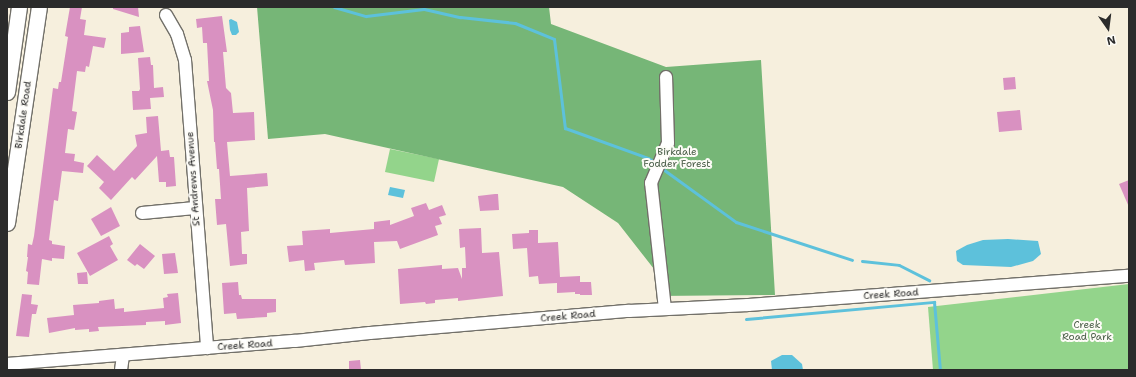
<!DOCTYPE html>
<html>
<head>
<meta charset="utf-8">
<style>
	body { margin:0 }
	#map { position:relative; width:1136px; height:377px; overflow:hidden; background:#f6efdd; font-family:"Shantell Sans",sans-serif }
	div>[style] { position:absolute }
	.green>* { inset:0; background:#93d48b }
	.forest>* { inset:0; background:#76b677 }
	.water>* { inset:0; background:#5dc1db }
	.stream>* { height:3px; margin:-1.5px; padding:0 1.5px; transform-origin:1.5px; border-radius:1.5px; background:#5dc1db }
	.building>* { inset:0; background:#d991c1 }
	.roads { filter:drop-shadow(1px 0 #727069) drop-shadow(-1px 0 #727069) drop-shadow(0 1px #727069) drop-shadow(0 -1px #727069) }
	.minor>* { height:12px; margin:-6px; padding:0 6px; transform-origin:6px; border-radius:6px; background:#fff }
	.major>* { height:15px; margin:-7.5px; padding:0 7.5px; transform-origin:7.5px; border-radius:7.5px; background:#fff }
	span { translate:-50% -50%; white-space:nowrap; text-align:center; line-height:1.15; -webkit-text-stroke:4px #fdfcf7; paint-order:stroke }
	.street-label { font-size:10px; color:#2b2b2b }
	.park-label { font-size:10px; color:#4a5e48 }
	.frame { position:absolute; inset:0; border:8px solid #2b2b2b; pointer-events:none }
	.north { position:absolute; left:1088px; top:8px; width:40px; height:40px; -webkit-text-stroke:3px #fdfcf7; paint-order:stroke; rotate:166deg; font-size:11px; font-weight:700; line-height:16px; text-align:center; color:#2b2b2b }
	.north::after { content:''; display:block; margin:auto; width:14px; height:18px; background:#2b2b2b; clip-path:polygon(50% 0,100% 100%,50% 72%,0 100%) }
</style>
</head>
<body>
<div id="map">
	<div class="green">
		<i style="clip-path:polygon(390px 149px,439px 159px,434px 182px,385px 172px)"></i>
		<i style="clip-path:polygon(1129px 284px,1129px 370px,933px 370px,928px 307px)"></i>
	</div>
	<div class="forest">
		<i style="clip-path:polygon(257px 7px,549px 7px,551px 24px,666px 67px,761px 60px,775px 295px,657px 296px,654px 269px,618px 223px,563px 187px,325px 134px,268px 139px)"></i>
	</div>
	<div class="water">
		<i style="clip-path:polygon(231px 19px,237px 22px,239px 32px,236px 35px,232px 35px,230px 30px,229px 20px)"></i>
		<i style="clip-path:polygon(390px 187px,405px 190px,403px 198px,388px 195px)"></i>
		<i style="clip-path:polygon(1008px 239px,1038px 241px,1041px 254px,1033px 261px,1011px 267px,963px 265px,957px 261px,956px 251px,967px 245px,983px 240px)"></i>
		<i style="clip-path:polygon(782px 355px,792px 355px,802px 364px,803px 370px,772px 370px,771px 361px)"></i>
	</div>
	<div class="stream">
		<i style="left:334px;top:7px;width:33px;rotate:16deg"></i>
		<i style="left:366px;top:16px;width:58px;rotate:-6.9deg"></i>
		<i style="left:424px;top:9px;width:37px;rotate:13deg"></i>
		<i style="left:460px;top:17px;width:55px;rotate:6.2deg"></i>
		<i style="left:515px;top:23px;width:42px;rotate:22.3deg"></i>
		<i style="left:554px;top:39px;width:90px;rotate:83deg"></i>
		<i style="left:565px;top:128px;width:88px;rotate:19.9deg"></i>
		<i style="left:648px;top:158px;width:9px;rotate:32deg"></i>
		<i style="left:660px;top:167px;width:94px;rotate:35.9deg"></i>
		<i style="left:736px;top:222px;width:122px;rotate:18.1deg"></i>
		<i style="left:862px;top:261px;width:37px;rotate:6deg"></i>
		<i style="left:899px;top:265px;width:34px;rotate:27deg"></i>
		<i style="left:746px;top:319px;width:189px;rotate:-5.2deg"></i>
		<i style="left:934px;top:302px;width:68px;rotate:85deg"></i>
	</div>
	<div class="building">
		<i style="clip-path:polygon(70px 7px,82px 7px,80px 19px,86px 20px,84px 35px,106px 38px,104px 48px,93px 46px,89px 67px,86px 66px,85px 72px,77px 71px,72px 111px,77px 112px,74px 130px,68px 129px,65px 153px,75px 154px,74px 161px,84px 163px,83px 173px,62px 171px,58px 201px,54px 200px,49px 240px,52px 241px,52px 244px,65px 246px,64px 259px,52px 258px,52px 261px,42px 259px,39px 285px,27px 284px,28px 272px,26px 271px,28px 257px,27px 257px,28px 244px,32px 245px,34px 236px,53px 88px,58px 89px,59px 82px,61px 82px,68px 37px,65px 36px)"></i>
		<i style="clip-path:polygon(113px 7px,138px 7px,139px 17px,113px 9px)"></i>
		<i style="clip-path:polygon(222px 16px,227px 52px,223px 52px,226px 88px,231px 93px,233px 113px,254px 112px,255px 140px,227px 142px,230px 176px,267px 173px,268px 186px,247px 188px,249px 231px,241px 232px,242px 254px,247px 254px,247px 264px,230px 266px,226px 224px,217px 225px,215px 199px,221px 199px,219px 169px,217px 169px,215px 142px,214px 142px,213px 110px,207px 81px,209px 81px,207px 43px,203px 43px,202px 27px,197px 28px,196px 19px)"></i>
		<i style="clip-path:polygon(140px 26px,144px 52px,121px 54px,121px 33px,129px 32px,129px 27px)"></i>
		<i style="clip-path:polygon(150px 57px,151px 65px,153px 65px,154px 88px,163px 87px,164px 97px,150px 98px,151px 109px,133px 110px,132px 91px,139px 91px,140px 89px,138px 58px)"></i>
		<i style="clip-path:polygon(1015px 77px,1016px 89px,1004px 90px,1003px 78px)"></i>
		<i style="clip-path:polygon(1020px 110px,1022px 130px,999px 132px,997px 112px)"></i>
		<i style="clip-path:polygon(158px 116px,161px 151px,169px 150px,170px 157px,174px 157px,176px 186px,166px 187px,166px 182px,159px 182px,157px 156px,135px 180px,132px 177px,111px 200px,99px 188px,104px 182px,87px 166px,97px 155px,114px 171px,137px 146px,135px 135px,147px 133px,146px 117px)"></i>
		<i style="clip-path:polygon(1129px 180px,1129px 207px,1119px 184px)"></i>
		<i style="clip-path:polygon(495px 194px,498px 194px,499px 210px,480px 211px,478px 196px)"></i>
		<i style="clip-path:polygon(426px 203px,429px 210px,442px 205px,446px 215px,439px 217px,442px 224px,435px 226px,438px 235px,400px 249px,397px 241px,374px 242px,375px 263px,345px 265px,344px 260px,314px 263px,315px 270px,305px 271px,304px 260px,289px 262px,287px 246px,303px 245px,302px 231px,330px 229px,330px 233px,374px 229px,374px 222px,390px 220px,390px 225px,414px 216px,411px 208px)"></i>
		<i style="clip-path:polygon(111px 207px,120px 226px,101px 236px,91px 219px)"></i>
		<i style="clip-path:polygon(481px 228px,482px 253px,499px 252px,503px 296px,458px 301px,458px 298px,435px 300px,435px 303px,426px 304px,425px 302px,400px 304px,398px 269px,442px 265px,442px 269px,458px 268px,462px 279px,462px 268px,466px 268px,465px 247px,460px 248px,459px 229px)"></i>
		<i style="clip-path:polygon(529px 230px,538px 230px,538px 243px,558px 242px,560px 277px,580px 276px,580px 282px,591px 282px,592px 295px,580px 295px,580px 294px,575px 294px,575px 292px,557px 293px,557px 283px,539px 284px,538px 276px,529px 277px,527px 248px,513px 249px,512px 234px,529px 233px)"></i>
		<i style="clip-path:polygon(109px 236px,113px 244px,110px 246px,118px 260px,90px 276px,77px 253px)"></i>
		<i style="clip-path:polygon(140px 244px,155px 256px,144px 269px,137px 264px,135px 266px,127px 260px)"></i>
		<i style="clip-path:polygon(175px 253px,178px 273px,164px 274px,162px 254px)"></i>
		<i style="clip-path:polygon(87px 272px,88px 284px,78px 284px,77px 273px)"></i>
		<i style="clip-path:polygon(238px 282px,239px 295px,241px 295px,242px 299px,276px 299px,276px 312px,267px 313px,267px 317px,237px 319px,236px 313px,224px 314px,222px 283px)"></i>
		<i style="clip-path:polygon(178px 293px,181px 323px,165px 325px,165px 321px,146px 322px,146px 325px,98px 327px,99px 331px,89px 332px,89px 329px,75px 330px,75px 328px,49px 333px,47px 318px,74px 315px,73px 305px,99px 303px,99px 301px,114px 299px,115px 309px,124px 308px,124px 312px,164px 308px,163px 298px,168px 297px,167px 294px)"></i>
		<i style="clip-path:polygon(22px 294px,32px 295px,31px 304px,38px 305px,36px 314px,32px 314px,29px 337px,16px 336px)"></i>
		<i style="clip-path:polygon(360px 360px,361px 370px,349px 370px,349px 361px)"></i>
	</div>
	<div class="roads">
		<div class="minor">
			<i style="left:166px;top:15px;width:22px;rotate:60deg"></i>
			<i style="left:177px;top:34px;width:27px;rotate:73deg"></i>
			<i style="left:185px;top:60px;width:289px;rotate:85.6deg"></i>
			<i style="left:142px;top:213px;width:53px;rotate:-5.4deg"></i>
			<i style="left:665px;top:309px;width:127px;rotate:-96.3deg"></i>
			<i style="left:651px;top:183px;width:43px;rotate:-67deg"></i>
			<i style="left:668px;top:143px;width:66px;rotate:-91.7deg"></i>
			<i style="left:7px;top:364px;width:289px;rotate:-4.6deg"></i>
			<i style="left:295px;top:341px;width:75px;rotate:-6.1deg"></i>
			<i style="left:370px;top:333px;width:260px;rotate:-4.9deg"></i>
			<i style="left:629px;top:311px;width:119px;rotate:-2.9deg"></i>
			<i style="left:748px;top:305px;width:382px;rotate:-4.4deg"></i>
			<i style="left:121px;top:370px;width:15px;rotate:-82deg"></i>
		</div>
		<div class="major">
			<i style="left:7px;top:92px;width:86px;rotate:-82deg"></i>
			<i style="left:7px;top:223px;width:218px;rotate:-81.6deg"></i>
		</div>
	</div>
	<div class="street-label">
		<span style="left:23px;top:115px;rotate:-82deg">Birkdale Road</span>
		<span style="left:193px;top:179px;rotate:-94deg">St Andrews Avenue</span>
		<span style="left:891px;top:294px;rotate:-4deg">Creek Road</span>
		<span style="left:568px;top:316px;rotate:-5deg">Creek Road</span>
		<span style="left:245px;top:345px;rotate:-4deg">Creek Road</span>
	</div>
	<div class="park-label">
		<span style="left:677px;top:157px">Birkdale<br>Fodder Forest</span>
		<span style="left:1087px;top:330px">Creek<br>Road Park</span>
	</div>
	<div class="frame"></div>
	<div class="north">N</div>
</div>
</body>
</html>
